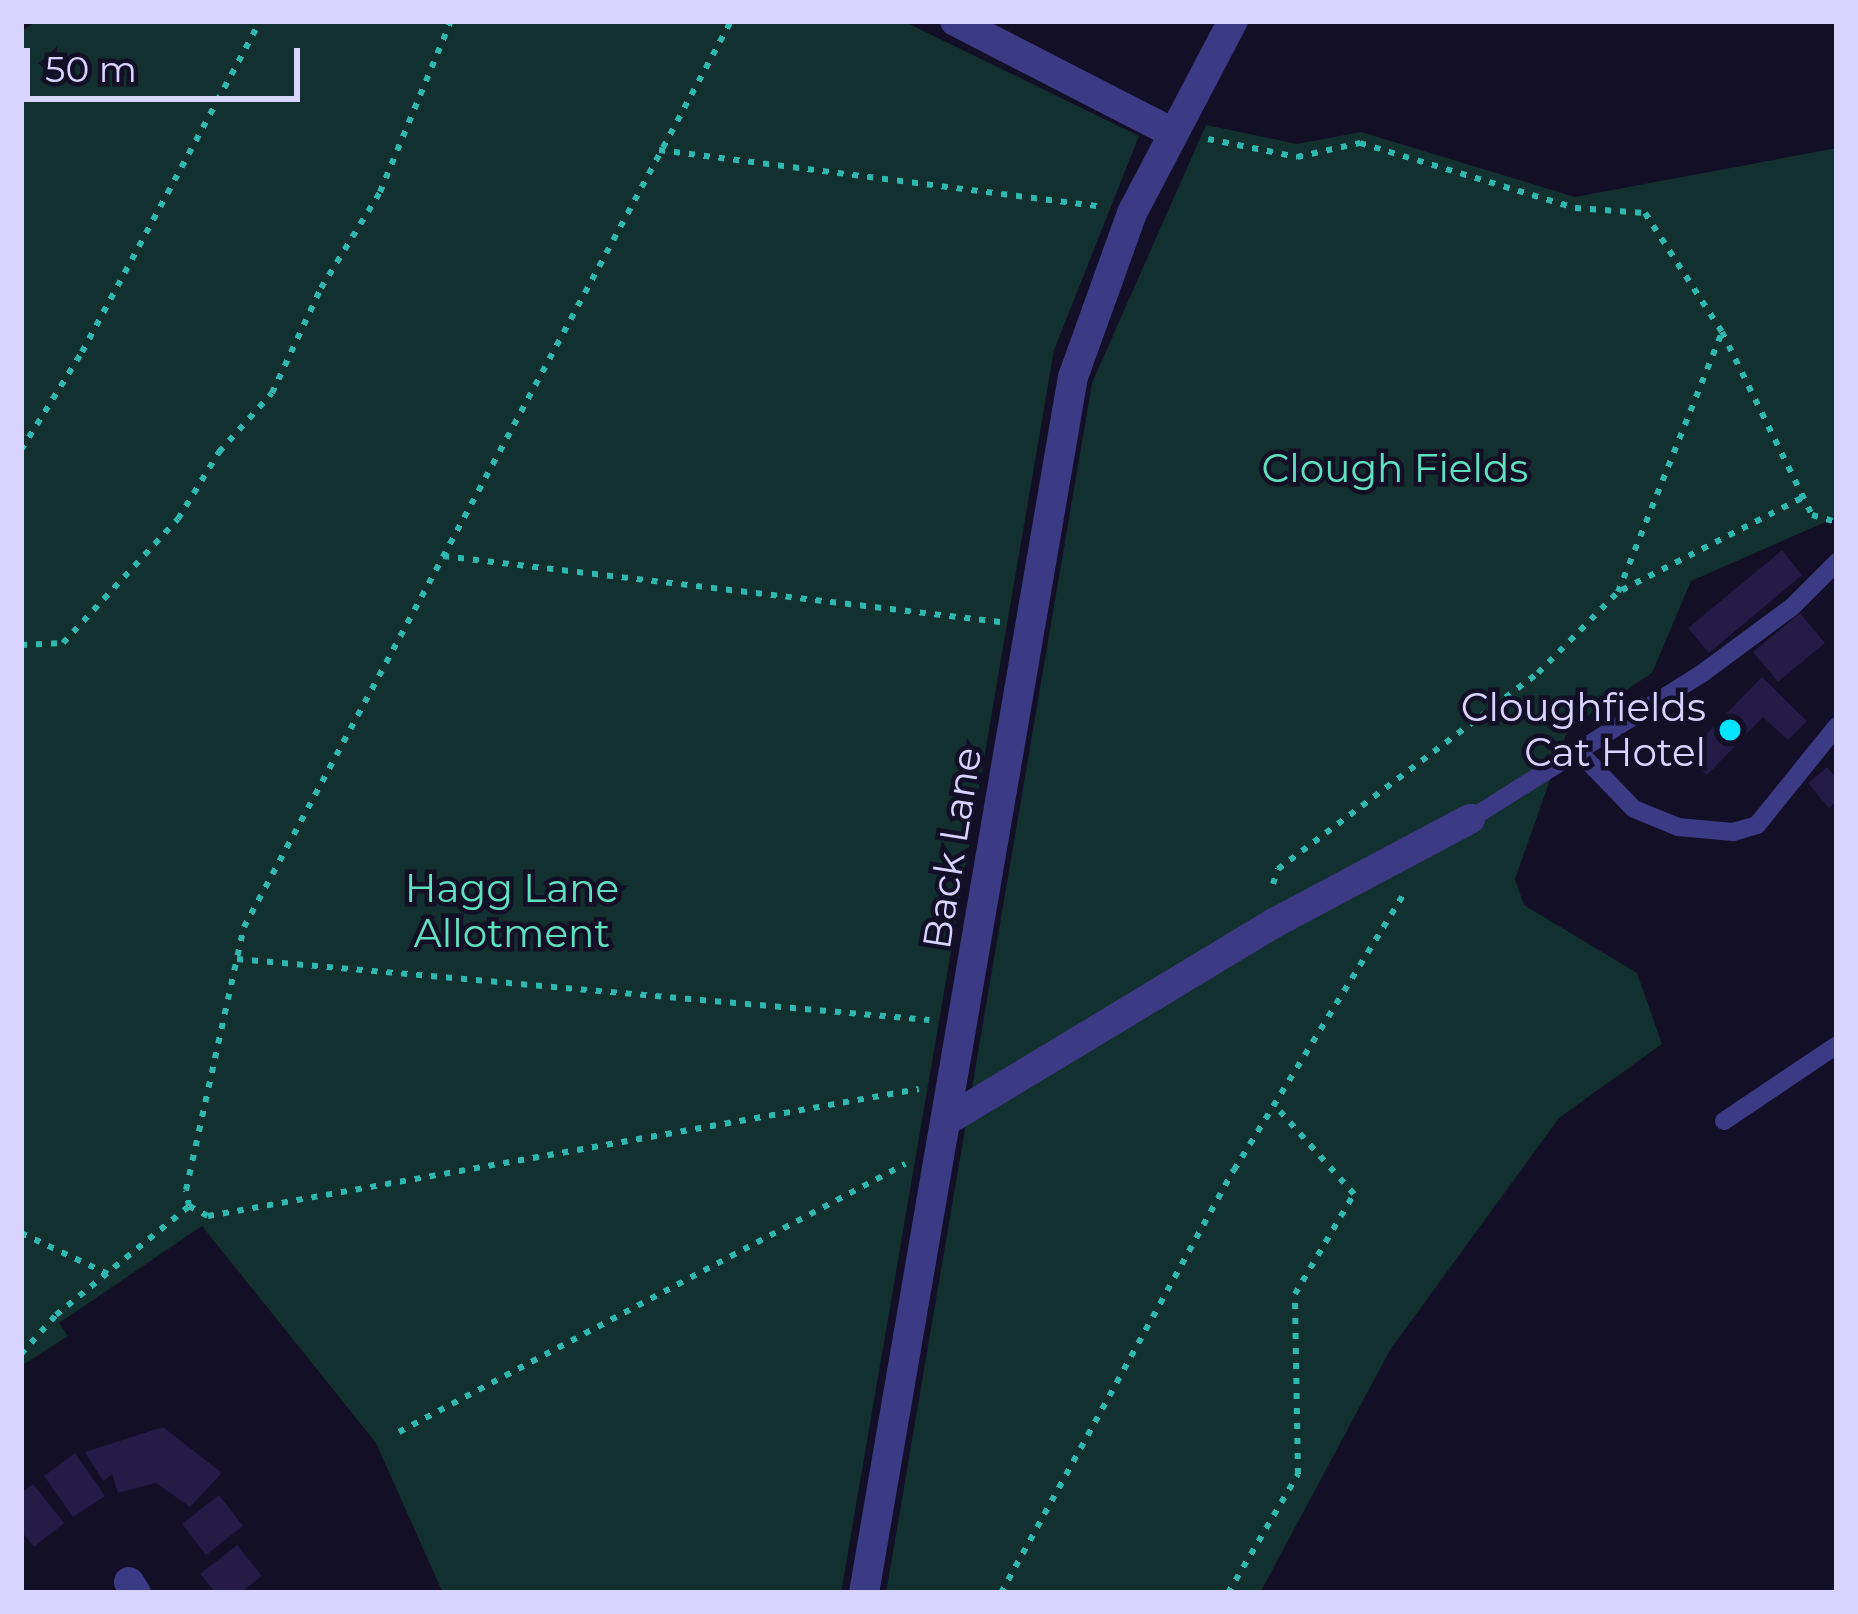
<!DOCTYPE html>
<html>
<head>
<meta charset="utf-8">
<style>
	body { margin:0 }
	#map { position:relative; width:1858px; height:1614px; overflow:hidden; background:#130f26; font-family:Montserrat,sans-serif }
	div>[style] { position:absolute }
	.green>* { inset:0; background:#12302f }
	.building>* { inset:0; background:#241b47 }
	.path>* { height:6px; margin-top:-3px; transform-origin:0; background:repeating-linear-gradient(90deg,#2fb8b0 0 6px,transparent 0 15px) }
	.service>* { height:18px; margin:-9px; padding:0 9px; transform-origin:9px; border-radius:9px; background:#3d3a85 }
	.minor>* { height:30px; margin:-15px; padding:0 15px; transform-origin:15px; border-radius:15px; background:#3d3a85 }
	.dots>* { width:33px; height:33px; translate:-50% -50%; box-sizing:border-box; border:6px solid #130f26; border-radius:50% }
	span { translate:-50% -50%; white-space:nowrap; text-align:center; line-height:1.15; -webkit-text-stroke:9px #130f26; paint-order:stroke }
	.park-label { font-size:39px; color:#5fe0c0 }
	.poi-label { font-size:39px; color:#d9d4ff }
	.right { translate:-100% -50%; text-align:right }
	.street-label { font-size:39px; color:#d9d4ff }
	.frame { position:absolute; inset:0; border:24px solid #d9d4ff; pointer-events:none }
	.scale { position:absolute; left:24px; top:48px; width:276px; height:54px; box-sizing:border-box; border:6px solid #d9d4ff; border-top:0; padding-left:15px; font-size:36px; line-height:42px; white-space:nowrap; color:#d9d4ff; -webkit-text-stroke:9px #130f26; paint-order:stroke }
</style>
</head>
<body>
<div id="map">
	<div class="green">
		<i style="clip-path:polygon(38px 21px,903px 21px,1139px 136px,1054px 350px,841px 1593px,443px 1593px,376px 1443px,202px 1226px,59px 1323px,68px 1336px,21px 1366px,21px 31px)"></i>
		<i style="clip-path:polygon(1206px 125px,1297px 144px,1361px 132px,1575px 197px,1837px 148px,1837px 517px,1691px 581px,1652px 673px,1568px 729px,1515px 879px,1524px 905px,1637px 973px,1662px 1044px,1559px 1118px,1390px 1350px,1260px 1593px,886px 1593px,1092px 383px)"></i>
	</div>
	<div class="building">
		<i style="clip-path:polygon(1782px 550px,1802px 575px,1709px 653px,1688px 628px)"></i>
		<i style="clip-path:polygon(1800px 613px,1825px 643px,1778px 682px,1753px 652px)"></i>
		<i style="clip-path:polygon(1762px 677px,1807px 721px,1788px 740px,1763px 717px,1707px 775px,1686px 755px)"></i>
		<i style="clip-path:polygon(1827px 767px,1837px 779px,1837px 801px,1829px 808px,1808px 783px)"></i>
		<i style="clip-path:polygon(163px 1427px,222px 1473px,190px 1507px,156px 1483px,118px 1493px,112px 1474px,103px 1481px,85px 1452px)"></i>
		<i style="clip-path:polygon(75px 1453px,105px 1496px,73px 1517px,44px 1476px)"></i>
		<i style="clip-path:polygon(33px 1484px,64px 1523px,34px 1547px,21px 1531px,21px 1493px)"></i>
		<i style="clip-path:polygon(219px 1495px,243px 1526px,206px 1555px,182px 1524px)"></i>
		<i style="clip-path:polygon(237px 1545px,262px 1576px,240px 1593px,216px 1593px,200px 1574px)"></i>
	</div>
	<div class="path">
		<i style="left:1208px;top:139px;width:91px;rotate:11.4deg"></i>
		<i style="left:1297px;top:157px;width:65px;rotate:-12.5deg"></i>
		<i style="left:1360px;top:143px;width:225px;rotate:16.8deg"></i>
		<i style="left:1575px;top:208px;width:70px;rotate:4.1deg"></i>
		<i style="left:1645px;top:213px;width:142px;rotate:57.1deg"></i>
		<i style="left:1722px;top:332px;width:204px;rotate:63.8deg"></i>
		<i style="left:1812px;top:515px;width:26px;rotate:16deg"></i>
		<i style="left:659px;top:150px;width:447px;rotate:7.3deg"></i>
		<i style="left:21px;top:450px;width:115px;rotate:-58.1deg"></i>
		<i style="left:82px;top:352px;width:376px;rotate:-61.7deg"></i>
		<i style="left:443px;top:556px;width:561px;rotate:6.76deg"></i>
		<i style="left:1622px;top:590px;width:202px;rotate:-27.1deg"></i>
		<i style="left:21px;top:645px;width:42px;rotate:-2.7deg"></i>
		<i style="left:63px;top:643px;width:169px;rotate:-47.2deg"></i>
		<i style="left:178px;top:519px;width:79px;rotate:-58.5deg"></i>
		<i style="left:219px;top:452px;width:79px;rotate:-48.1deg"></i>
		<i style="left:272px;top:393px;width:116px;rotate:-65deg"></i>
		<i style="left:321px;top:288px;width:113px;rotate:-58.4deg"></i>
		<i style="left:380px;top:192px;width:185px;rotate:-67.5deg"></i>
		<i style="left:1273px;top:884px;width:16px;rotate:-72deg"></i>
		<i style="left:1278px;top:869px;width:326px;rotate:-37deg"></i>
		<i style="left:1538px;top:673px;width:114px;rotate:-45.4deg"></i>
		<i style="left:1618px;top:592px;width:280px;rotate:-68.2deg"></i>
		<i style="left:237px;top:959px;width:695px;rotate:5.04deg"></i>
		<i style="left:189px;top:1206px;width:16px;rotate:-101deg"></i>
		<i style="left:186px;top:1190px;width:269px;rotate:-77.6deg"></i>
		<i style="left:244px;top:927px;width:1029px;rotate:-61.74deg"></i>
		<i style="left:21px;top:1233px;width:96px;rotate:25.2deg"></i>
		<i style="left:21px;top:1354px;width:52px;rotate:-48.1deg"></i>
		<i style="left:56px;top:1315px;width:172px;rotate:-39.3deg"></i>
		<i style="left:189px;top:1206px;width:21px;rotate:28deg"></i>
		<i style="left:208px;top:1216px;width:722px;rotate:-10.13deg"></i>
		<i style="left:399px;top:1432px;width:573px;rotate:-27.91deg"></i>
		<i style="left:1001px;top:1593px;width:483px;rotate:-61.2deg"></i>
		<i style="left:1234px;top:1170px;width:323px;rotate:-58.4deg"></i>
		<i style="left:1228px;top:1593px;width:138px;rotate:-59.5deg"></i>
		<i style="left:1298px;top:1474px;width:180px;rotate:-91deg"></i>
		<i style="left:1295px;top:1294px;width:116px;rotate:-59.5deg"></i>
		<i style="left:1354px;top:1194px;width:114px;rotate:-131.8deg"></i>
	</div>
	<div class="service">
		<i style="left:1577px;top:750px;width:82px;rotate:46deg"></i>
		<i style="left:1634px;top:809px;width:48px;rotate:22.2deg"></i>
		<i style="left:1678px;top:827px;width:55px;rotate:5.2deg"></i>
		<i style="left:1733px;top:832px;width:25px;rotate:-16deg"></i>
		<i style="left:1757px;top:825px;width:127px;rotate:-51.1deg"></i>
		<i style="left:1470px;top:819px;width:276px;rotate:-32.1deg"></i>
		<i style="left:1704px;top:672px;width:109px;rotate:-36.5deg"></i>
		<i style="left:1792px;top:607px;width:64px;rotate:-45deg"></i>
		<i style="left:1724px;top:1121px;width:136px;rotate:-33.9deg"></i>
	</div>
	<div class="minor">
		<i style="left:955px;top:21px;width:241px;rotate:27.2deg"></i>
		<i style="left:946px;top:1121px;width:385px;rotate:-31.1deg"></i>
		<i style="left:1276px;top:922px;width:220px;rotate:-28deg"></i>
		<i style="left:129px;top:1582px;width:13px;rotate:58deg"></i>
		<i style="left:864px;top:1593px;width:1234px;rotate:-80.25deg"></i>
		<i style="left:1073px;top:377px;width:174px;rotate:-70.2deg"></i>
		<i style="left:1132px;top:213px;width:217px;rotate:-62.3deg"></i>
	</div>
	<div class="dots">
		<i style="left:1730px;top:730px;background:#00e5ff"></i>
	</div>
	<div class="park-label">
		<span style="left:1395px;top:468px">Clough Fields</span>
		<span style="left:512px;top:911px">Hagg Lane<br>Allotment</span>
	</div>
	<div class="poi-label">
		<span class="right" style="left:1706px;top:730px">Cloughfields<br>Cat Hotel</span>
	</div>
	<div class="street-label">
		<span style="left:952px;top:848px;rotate:-81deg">Back Lane</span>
	</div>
	<div class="frame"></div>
	<div class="scale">50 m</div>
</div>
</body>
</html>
